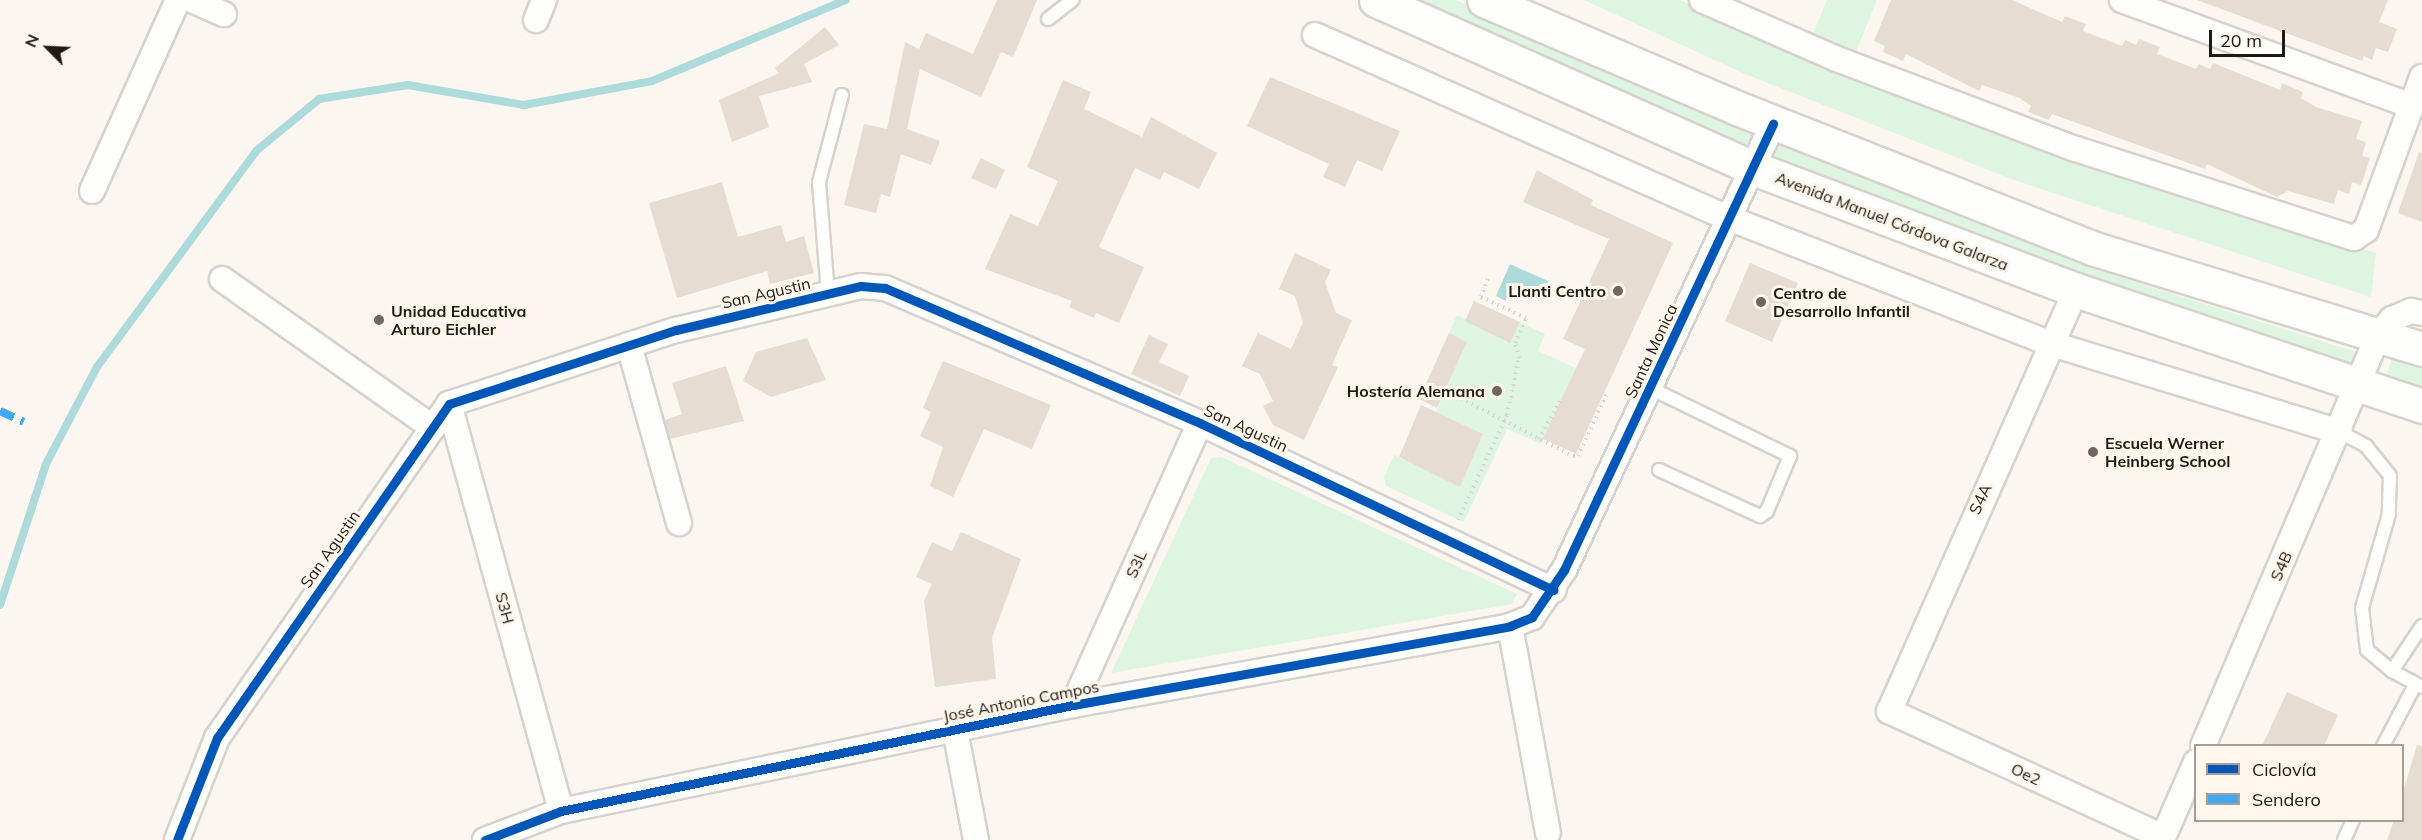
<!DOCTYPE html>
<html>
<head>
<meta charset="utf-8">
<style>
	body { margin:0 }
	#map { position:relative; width:2422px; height:840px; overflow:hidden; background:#fbf6f0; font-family:Mulish,sans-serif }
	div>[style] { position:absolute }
	.green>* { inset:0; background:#ddf5e1 }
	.water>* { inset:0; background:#addbdb }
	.stream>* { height:8px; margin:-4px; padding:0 4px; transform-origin:4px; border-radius:4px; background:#addbdb }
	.building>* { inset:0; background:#e6dcd2 }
	.path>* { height:4px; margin-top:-2px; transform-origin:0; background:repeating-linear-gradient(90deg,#d7d6d4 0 1.5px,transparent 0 6px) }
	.roads { filter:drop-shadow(2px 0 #d7d2cc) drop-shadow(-2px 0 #d7d2cc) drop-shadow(0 2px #d7d2cc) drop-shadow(0 -2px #d7d2cc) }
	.lane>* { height:12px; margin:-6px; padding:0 6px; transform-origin:6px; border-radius:6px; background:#fefefd }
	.street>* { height:24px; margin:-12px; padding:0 12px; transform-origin:12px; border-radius:12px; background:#fefefd }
	.primary>* { height:33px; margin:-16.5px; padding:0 16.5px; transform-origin:16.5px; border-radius:16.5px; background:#fefefd }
	.quiet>* { height:8px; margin-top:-4px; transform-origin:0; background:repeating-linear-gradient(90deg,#3fa9f5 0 15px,transparent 0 23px) }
	.cycleway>* { height:9px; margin:-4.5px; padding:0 4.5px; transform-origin:4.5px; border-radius:4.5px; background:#0057b8 }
	.dots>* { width:16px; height:16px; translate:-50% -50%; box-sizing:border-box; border:3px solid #fff6ec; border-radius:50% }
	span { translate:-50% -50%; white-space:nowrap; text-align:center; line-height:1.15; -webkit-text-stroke:6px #fff6ec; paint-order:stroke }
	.street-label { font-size:16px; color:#201a15 }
	.poi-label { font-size:16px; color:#201a15; font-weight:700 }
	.right { translate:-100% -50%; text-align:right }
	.left { translate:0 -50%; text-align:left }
	.legend { position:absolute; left:2194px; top:744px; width:210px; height:78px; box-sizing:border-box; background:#fff6ec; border:2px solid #a69e96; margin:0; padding:8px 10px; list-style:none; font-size:18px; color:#201a15 }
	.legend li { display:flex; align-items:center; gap:12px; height:30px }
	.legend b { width:30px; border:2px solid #a69e96 }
	.north { position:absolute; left:18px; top:18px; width:60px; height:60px; -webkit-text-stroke:4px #fff6ec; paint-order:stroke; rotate:294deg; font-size:16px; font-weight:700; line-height:24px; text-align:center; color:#201a15 }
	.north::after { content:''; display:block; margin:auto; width:21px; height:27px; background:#201a15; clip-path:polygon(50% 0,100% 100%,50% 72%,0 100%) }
	.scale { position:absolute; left:2209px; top:30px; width:76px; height:27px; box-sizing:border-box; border:3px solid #201a15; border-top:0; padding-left:8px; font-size:18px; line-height:21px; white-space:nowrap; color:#201a15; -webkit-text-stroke:4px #fff6ec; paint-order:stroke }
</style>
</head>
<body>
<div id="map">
	<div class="green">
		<i style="clip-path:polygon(1408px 0,1456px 0,1755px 135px,1748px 152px)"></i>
		<i style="clip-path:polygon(1584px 0,1680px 0,2012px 139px,2376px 253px,2371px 297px,2011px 179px,1745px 74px)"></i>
		<i style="clip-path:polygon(1827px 0,1877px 0,1855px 54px,1812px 36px)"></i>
		<i style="clip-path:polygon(1777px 139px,2085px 266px,2356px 352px,2348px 375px,1767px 159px)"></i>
		<i style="clip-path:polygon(1457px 315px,1510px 342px,1520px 322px,1545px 334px,1538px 351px,1580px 370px,1541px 444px,1507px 429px,1464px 522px,1386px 486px,1384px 477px,1394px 455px,1460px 486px,1483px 434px,1436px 412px,1467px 342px,1449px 333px)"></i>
		<i style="clip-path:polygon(2392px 359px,2422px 369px,2422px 394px,2384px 382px)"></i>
		<i style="clip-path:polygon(1222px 457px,1517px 594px,1512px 604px,1111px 673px,1211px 458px)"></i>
	</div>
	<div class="water">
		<i style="clip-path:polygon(1510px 264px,1548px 281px,1539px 301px,1512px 288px,1506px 301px,1496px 296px)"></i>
	</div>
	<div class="stream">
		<i style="left:0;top:605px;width:148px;rotate:-71.9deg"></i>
		<i style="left:46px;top:464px;width:110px;rotate:-62.3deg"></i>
		<i style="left:97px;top:367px;width:268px;rotate:-53.6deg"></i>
		<i style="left:256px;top:151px;width:82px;rotate:-39.5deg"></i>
		<i style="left:319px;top:99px;width:90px;rotate:-8.9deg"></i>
		<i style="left:408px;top:85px;width:118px;rotate:9.8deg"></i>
		<i style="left:524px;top:105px;width:130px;rotate:-10.6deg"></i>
		<i style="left:652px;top:81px;width:210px;rotate:-22.7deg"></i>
	</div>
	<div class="building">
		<i style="clip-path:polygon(997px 0,1037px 0,1013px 57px,1001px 52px,981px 97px,920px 69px,907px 129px,940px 141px,931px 165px,901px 154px,890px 197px,881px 194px,876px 213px,844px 205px,864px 124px,887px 129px,905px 42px,919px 49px,926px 33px,973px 54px)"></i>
		<i style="clip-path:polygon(1891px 0,2012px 0,2062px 22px,2065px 16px,2086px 24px,2083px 31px,2122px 46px,2125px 40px,2136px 45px,2139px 39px,2160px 47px,2157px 54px,2196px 69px,2199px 64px,2210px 69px,2213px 63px,2280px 90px,2282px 83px,2303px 92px,2301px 98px,2316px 107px,2362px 121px,2356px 139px,2366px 142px,2362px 156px,2370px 158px,2361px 185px,2352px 182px,2349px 194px,2338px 190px,2334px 204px,2288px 191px,2277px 197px,2207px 164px,2205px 169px,2052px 114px,2049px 120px,2028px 112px,2031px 106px,2020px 98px,1982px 85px,1979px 91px,1906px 54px,1903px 61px,1883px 52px,1885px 46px,1874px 41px)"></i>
		<i style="clip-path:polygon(2197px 0,2388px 0,2379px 22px,2397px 29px,2388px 52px,2376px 48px,2372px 60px,2364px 56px,2362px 61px)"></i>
		<i style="clip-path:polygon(825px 27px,839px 45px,804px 64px,812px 82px,759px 96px,769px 127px,732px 142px,719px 100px,779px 73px,775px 68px)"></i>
		<i style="clip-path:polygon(1270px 77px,1400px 131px,1382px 171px,1357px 160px,1345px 187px,1323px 177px,1329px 164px,1247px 126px)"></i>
		<i style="clip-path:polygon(1063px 80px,1091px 92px,1084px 109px,1142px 137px,1151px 117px,1217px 153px,1199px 189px,1164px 172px,1160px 180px,1135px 168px,1099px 247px,1144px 267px,1119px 323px,1096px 313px,1094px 318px,1069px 307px,1072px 301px,985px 269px,1010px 214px,1038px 226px,1058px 181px,1027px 167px)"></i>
		<i style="clip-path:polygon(2419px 152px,2422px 153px,2422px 222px,2398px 213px)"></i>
		<i style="clip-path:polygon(981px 158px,1005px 170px,996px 189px,971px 178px)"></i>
		<i style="clip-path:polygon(1537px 170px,1593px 200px,1591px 205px,1673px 243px,1576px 454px,1543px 439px,1585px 349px,1563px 339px,1609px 239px,1523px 202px)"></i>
		<i style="clip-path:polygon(722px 182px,738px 237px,781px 225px,786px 242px,804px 236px,814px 273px,770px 284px,767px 271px,677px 298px,649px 203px)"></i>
		<i style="clip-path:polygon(1295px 253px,1331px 270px,1325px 282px,1336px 313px,1352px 320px,1332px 365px,1338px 367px,1304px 440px,1273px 425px,1263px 406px,1273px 401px,1260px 374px,1242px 366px,1258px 333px,1291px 349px,1303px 322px,1295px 296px,1279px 289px)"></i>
		<i style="clip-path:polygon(1750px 263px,1798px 283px,1772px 342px,1725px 321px)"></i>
		<i style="clip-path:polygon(1474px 301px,1520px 322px,1510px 343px,1465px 321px)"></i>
		<i style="clip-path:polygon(1449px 333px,1467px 342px,1437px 408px,1419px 399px)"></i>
		<i style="clip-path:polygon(1149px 335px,1168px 344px,1159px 362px,1189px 376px,1180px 396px,1131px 374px)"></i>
		<i style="clip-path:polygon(807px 338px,826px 380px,771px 397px,743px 381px,756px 352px)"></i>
		<i style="clip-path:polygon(943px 361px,1051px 405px,1032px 449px,984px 429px,953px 497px,930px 486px,943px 447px,920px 436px,931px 412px,923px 408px)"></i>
		<i style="clip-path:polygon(726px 366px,744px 421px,670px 439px,665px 420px,682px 414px,672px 383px)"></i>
		<i style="clip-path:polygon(1421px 405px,1483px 434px,1460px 487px,1399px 457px)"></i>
		<i style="clip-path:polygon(961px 532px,1021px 559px,992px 638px,996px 679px,935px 687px,924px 601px,932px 584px,916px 577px,932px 542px,952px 551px)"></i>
		<i style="clip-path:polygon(2287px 692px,2338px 715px,2324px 746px,2262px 746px)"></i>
		<i style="clip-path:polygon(2417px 745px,2422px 746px,2422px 840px,2387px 840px,2394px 820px,2403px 820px,2403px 792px)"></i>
	</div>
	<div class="path">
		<i style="left:1445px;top:390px;width:144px;rotate:27.3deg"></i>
		<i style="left:1573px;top:456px;width:5px"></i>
		<i style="left:1578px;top:456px;width:67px;rotate:-65.3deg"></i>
		<i style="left:1539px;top:439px;width:47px;rotate:-60.7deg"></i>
		<i style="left:1458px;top:520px;width:116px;rotate:-65deg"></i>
		<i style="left:1507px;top:415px;width:58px;rotate:-78.1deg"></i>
		<i style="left:1519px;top:358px;width:16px;rotate:-105deg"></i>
		<i style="left:1515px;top:343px;width:27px;rotate:-66deg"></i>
		<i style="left:1526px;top:318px;width:50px;rotate:-155deg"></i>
		<i style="left:1481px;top:297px;width:23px;rotate:-70deg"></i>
	</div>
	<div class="roads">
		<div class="lane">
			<i style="left:1048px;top:19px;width:31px;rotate:-38deg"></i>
			<i style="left:828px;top:294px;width:112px;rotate:-94.6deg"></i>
			<i style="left:819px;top:182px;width:90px;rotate:-75.2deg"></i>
			<i style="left:1650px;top:388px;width:156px;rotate:25.9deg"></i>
			<i style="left:1790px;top:456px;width:60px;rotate:112.7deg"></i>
			<i style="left:1767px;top:511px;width:9px;rotate:144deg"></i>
			<i style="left:1760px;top:516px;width:111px;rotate:-155.5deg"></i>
			<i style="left:2340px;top:432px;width:30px;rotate:28deg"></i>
			<i style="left:2366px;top:446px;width:38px;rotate:51deg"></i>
			<i style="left:2390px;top:476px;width:38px;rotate:92deg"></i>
			<i style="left:2389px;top:514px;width:98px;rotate:106deg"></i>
			<i style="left:2362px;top:608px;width:42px;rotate:83.2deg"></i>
			<i style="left:2367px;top:650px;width:33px;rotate:40deg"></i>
			<i style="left:2422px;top:626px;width:54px;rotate:123.7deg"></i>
			<i style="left:2392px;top:671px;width:34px;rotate:28deg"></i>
			<i style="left:2383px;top:746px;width:69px;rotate:-62.3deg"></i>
			<i style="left:2344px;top:840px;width:22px;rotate:-66deg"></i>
		</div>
		<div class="street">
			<i style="left:192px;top:0;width:35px;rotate:24deg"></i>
			<i style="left:1702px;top:0;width:147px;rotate:23.6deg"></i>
			<i style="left:1837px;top:59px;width:252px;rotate:20.7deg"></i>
			<i style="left:2073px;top:148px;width:295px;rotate:17.8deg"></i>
			<i style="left:2354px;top:238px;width:14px;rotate:-34deg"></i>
			<i style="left:2366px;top:230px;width:163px;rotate:-69.9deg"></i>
			<i style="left:2122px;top:0;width:309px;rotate:20.1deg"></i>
			<i style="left:536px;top:20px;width:22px;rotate:-68deg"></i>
			<i style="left:1315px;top:35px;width:455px;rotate:23.9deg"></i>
			<i style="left:1731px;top:219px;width:344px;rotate:21.3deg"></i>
			<i style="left:2052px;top:344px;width:301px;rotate:17deg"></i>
			<i style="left:92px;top:191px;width:209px;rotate:-65.8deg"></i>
			<i style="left:222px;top:279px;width:258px;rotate:35.2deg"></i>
			<i style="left:2076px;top:290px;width:461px;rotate:113.9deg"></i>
			<i style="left:1889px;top:711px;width:302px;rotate:24.7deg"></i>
			<i style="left:629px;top:345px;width:185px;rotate:74.3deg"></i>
			<i style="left:449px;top:404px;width:422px;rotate:74.6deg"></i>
			<i style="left:1510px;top:626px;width:210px;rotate:79.6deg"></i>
			<i style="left:1073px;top:705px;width:309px;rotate:-65.8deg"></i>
			<i style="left:955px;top:730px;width:112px;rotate:79.2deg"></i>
			<i style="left:2203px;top:746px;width:446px;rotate:-66.9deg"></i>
			<i style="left:2378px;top:336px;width:22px;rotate:-51deg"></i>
			<i style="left:2392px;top:319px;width:21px;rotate:-23deg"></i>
			<i style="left:2411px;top:311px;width:11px;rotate:10deg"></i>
			<i style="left:177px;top:840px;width:110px;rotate:-68.6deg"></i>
			<i style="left:217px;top:738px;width:407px;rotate:-55.2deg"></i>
			<i style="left:449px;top:404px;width:239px;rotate:-18.1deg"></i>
			<i style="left:676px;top:330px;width:190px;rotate:-13.4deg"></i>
			<i style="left:861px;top:286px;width:24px;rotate:5deg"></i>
			<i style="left:885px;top:288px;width:343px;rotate:23.2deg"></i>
			<i style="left:1200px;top:423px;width:391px;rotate:25.3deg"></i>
			<i style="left:485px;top:840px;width:81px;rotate:-20.9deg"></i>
			<i style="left:561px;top:811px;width:523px;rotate:-11.7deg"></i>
			<i style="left:1073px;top:705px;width:444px;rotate:-10.2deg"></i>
			<i style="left:1510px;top:626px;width:24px;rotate:-22deg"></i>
			<i style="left:1532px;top:617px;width:57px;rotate:-55.8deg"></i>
			<i style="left:1564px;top:570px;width:493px;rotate:-64.9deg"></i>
			<i style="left:2162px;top:840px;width:85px;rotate:-66.4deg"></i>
		</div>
		<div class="primary">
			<i style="left:1376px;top:0;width:413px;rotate:24deg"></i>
			<i style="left:1753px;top:168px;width:345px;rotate:20.7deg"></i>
			<i style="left:2076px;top:290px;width:365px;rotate:18.5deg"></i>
			<i style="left:1484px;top:0;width:275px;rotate:23.1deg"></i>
			<i style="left:1737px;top:108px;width:382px;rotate:21.5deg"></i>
			<i style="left:2092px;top:248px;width:345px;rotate:17deg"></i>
		</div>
	</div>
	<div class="quiet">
		<i style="left:0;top:411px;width:26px;rotate:25deg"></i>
	</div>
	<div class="cycleway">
		<i style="left:177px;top:840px;width:110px;rotate:-68.6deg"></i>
		<i style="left:217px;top:738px;width:407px;rotate:-55.2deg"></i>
		<i style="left:449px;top:404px;width:239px;rotate:-18.1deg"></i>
		<i style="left:676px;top:330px;width:190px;rotate:-13.4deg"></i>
		<i style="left:861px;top:286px;width:24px;rotate:5deg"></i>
		<i style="left:885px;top:288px;width:343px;rotate:23.2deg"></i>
		<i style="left:1200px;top:423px;width:391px;rotate:25.3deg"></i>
		<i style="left:485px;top:840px;width:81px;rotate:-20.9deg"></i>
		<i style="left:561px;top:811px;width:523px;rotate:-11.7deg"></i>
		<i style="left:1073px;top:705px;width:444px;rotate:-10.2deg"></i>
		<i style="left:1510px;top:626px;width:24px;rotate:-22deg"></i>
		<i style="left:1532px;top:617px;width:57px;rotate:-55.8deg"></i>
		<i style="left:1564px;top:570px;width:493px;rotate:-64.9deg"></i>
	</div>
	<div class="dots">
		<i style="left:1618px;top:291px;background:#6d6762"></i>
		<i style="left:1761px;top:302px;background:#6d6762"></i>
		<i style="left:379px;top:320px;background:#6d6762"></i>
		<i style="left:1497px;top:391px;background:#6d6762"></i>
		<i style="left:2093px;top:452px;background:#6d6762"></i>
	</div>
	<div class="street-label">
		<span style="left:1892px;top:221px;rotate:21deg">Avenida Manuel Córdova Galarza</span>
		<span style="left:766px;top:293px;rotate:-13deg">San Agustin</span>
		<span style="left:1651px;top:351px;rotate:-65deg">Santa Monica</span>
		<span style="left:1246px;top:428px;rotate:25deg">San Agustin</span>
		<span style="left:1980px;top:499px;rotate:-65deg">S4A</span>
		<span style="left:330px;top:549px;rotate:-55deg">San Agustin</span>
		<span style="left:1136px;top:564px;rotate:-66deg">S3L</span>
		<span style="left:2281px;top:566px;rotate:-66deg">S4B</span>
		<span style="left:505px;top:608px;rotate:75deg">S3H</span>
		<span style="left:1021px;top:701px;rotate:-11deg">José Antonio Campos</span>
		<span style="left:2026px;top:774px;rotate:25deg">Oe2</span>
	</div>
	<div class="poi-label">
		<span class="right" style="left:1606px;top:291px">Llanti Centro</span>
		<span class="left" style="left:1773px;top:302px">Centro de<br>Desarrollo Infantil</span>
		<span class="left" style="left:391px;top:320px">Unidad Educativa<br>Arturo Eichler</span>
		<span class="right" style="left:1485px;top:391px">Hostería Alemana</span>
		<span class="left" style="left:2105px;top:452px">Escuela Werner<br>Heinberg School</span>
	</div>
	<ul class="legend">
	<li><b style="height:8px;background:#0057b8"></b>Ciclovía</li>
	<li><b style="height:8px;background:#3fa9f5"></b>Sendero</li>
	</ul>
	<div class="north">N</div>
	<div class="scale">20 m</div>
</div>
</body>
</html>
